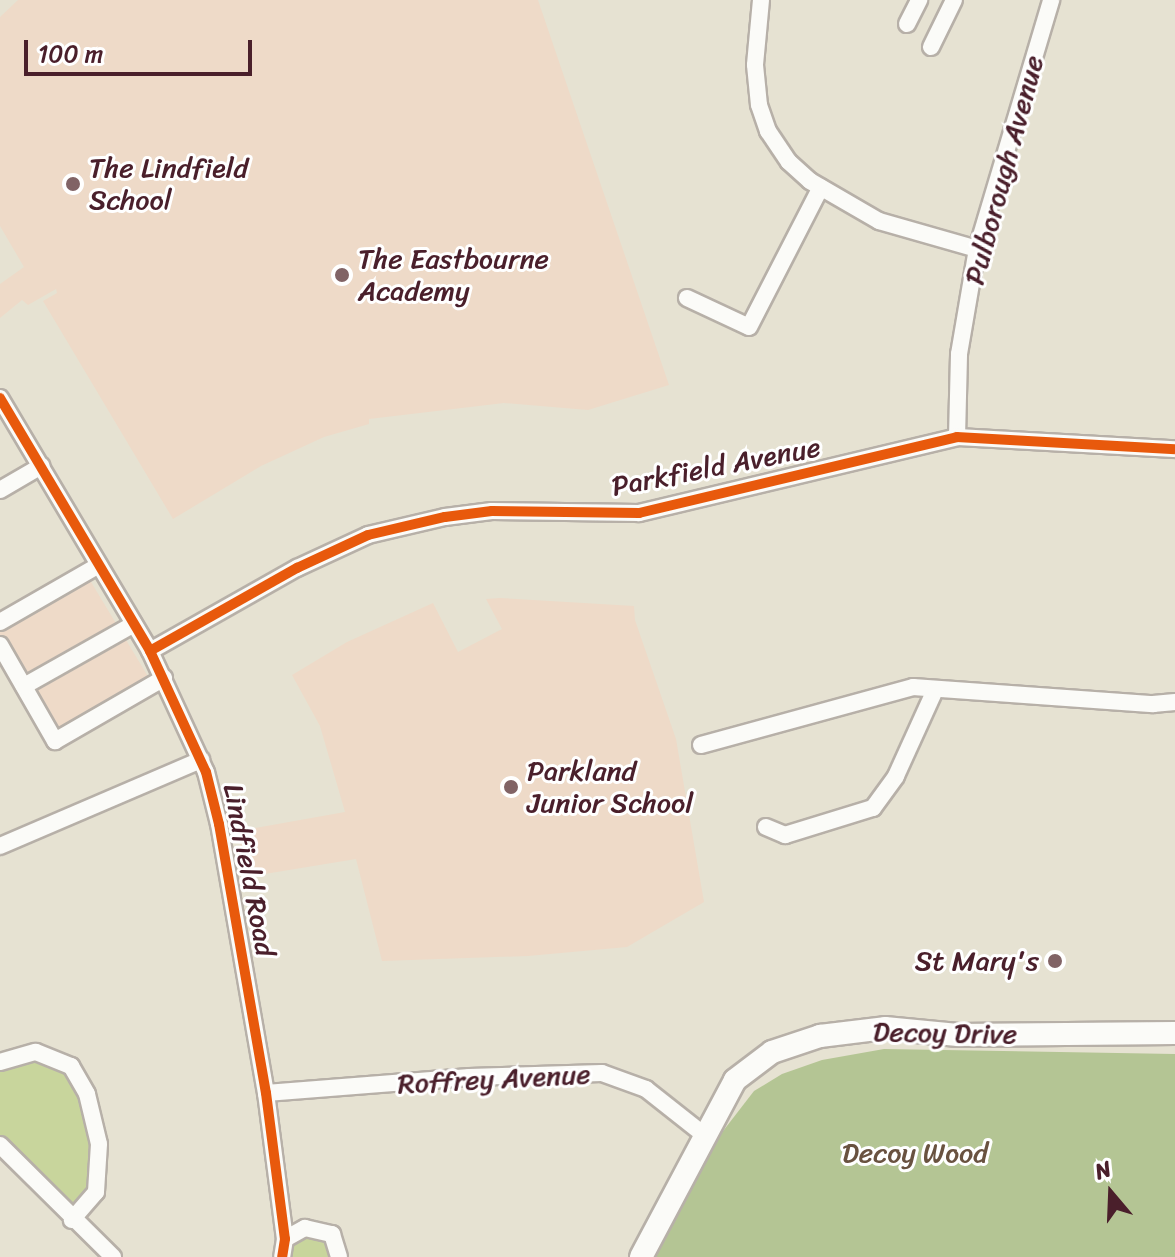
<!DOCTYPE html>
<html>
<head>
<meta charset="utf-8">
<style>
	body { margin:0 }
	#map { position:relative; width:1175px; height:1257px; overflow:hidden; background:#e6e2d2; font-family:Sriracha,sans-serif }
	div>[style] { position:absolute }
	.built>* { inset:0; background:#eedac8 }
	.green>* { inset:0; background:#c8d59c }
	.forest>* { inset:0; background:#b4c594 }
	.roads { filter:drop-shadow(2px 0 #b7b0a8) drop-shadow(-2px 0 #b7b0a8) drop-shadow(0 2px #b7b0a8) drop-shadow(0 -2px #b7b0a8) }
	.minor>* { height:16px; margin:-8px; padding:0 8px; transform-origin:8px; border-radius:8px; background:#fbfbf8 }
	.tertiary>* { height:22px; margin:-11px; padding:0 11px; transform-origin:11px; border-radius:11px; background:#fbfbf8 }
	.cycleway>* { height:10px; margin:-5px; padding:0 5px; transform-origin:5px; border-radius:5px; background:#e8590c }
	.dots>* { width:22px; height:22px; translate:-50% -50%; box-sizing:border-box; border:4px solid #fff; border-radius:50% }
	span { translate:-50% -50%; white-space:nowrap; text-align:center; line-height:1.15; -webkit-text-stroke:6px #fff; paint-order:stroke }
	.poi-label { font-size:28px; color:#4a1f2b }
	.left { translate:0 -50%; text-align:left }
	.right { translate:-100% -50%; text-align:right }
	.street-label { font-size:28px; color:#4a1f2b }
	.park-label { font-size:28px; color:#695240 }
	.north { position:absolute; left:1071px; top:1153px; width:80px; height:80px; -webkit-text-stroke:6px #fff; paint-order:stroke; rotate:341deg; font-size:22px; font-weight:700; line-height:32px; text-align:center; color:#4a1f2b }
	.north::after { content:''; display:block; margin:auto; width:28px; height:36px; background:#4a1f2b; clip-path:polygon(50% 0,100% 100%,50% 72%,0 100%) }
	.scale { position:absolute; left:24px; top:40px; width:228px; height:36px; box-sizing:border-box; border:4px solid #4a1f2b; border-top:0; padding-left:10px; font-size:24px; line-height:28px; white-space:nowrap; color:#4a1f2b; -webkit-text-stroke:6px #fff; paint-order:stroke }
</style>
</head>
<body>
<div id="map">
	<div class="built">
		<i style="clip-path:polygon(18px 0,538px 0,669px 385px,588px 410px,504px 403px,369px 419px,369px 424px,324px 437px,261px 466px,173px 519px,43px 301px,57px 293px,56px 289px,28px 305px,22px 300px,0 318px,0 284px,24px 267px,0 226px,0 17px)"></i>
		<i style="clip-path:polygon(88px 577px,149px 678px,57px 734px,0 641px,0 631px)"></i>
		<i style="clip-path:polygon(500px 598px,634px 606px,635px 620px,676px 739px,704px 902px,627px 947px,528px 956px,382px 961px,356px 859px,246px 877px,238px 831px,345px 812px,320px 726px,292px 675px,347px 642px,433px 603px,458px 652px,502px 629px,486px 599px)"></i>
	</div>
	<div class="green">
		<i style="clip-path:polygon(36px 1052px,71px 1066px,87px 1094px,96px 1192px,72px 1220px,0 1145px,0 1062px)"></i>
		<i style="clip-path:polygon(305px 1228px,332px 1234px,339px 1257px,282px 1257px)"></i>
	</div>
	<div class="forest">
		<i style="clip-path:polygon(884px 1049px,1175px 1054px,1175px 1257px,656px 1257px,713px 1144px,754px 1091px,782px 1074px,822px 1060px)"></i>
	</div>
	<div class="roads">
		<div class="minor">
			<i style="left:761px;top:0;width:65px;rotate:95.3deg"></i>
			<i style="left:755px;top:65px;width:40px;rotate:84.3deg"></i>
			<i style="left:759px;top:105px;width:28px;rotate:71deg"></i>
			<i style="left:768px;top:131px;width:37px;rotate:56deg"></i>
			<i style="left:789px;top:162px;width:28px;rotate:42deg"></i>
			<i style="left:810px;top:181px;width:80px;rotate:30.1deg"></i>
			<i style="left:879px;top:221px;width:102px;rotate:15.9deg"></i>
			<i style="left:907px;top:24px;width:27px;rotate:-63deg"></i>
			<i style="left:931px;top:47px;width:52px;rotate:-63.9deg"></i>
			<i style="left:687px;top:298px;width:68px;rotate:25.1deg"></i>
			<i style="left:749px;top:327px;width:157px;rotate:-62.8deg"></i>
			<i style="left:0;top:398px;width:294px;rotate:59.3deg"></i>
			<i style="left:150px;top:651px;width:133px;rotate:65.2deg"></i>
			<i style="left:206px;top:772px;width:54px;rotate:76deg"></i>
			<i style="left:219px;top:824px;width:273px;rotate:80.1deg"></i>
			<i style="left:266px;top:1093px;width:147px;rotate:82.6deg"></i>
			<i style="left:285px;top:1239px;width:18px;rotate:99deg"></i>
			<i style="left:957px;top:437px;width:83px;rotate:-88.6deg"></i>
			<i style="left:959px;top:354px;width:107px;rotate:-80.3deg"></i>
			<i style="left:977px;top:249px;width:260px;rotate:-73.4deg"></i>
			<i style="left:0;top:490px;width:48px;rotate:-30.3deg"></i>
			<i style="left:0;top:622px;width:114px;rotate:-29.9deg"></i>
			<i style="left:0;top:645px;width:111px;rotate:60.2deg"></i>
			<i style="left:55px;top:741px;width:126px;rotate:-30deg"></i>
			<i style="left:150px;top:651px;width:169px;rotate:-29.5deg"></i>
			<i style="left:297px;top:568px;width:78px;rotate:-24.9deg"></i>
			<i style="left:368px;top:535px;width:79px;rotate:-13.2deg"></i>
			<i style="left:445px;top:517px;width:47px;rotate:-7.3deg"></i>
			<i style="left:492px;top:511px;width:147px;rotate:0.8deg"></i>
			<i style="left:639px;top:513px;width:327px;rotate:-13.4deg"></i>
			<i style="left:957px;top:437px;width:218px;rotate:3.2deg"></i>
			<i style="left:24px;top:686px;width:126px;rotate:-29.4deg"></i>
			<i style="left:701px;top:745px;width:220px;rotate:-15.3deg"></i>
			<i style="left:913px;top:687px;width:241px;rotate:4.1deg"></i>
			<i style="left:1153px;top:704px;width:22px;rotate:-5deg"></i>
			<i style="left:766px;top:827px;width:21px;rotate:23deg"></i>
			<i style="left:785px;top:835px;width:92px;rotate:-17.1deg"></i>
			<i style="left:873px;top:808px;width:39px;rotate:-54deg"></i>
			<i style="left:896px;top:776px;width:94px;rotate:-65.6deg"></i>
			<i style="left:0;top:846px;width:219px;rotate:-23.2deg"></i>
			<i style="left:0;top:1062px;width:37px;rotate:-16deg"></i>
			<i style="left:36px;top:1052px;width:38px;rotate:22deg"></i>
			<i style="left:71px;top:1066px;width:32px;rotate:60deg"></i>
			<i style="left:87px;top:1094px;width:51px;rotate:76.5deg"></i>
			<i style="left:99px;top:1144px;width:48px;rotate:93.6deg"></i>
			<i style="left:96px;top:1192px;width:37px;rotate:131deg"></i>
			<i style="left:266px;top:1093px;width:204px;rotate:-4.5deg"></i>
			<i style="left:469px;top:1077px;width:133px;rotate:-1.7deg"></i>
			<i style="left:602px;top:1073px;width:47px;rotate:20deg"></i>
			<i style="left:646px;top:1089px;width:73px;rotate:38.3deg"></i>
			<i style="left:0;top:1145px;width:159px;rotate:44.7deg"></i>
			<i style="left:285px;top:1239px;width:23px;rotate:-29deg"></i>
			<i style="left:305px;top:1228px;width:28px;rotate:13deg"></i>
			<i style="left:332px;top:1234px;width:24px;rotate:73deg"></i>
		</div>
		<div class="tertiary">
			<i style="left:641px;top:1257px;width:200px;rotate:-62deg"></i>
			<i style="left:735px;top:1080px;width:46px;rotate:-37.1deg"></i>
			<i style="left:772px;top:1052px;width:51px;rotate:-18.4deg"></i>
			<i style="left:820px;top:1036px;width:65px;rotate:-7deg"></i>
			<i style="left:885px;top:1028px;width:73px;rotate:5.5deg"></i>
			<i style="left:958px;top:1035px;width:217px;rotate:-0.5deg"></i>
		</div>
	</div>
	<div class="cycleway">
		<i style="left:0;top:398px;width:294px;rotate:59.3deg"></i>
		<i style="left:150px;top:651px;width:133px;rotate:65.2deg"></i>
		<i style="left:206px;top:772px;width:54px;rotate:76deg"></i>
		<i style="left:219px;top:824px;width:273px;rotate:80.1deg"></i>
		<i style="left:266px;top:1093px;width:147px;rotate:82.6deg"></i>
		<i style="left:285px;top:1239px;width:18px;rotate:99deg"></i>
		<i style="left:150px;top:651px;width:169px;rotate:-29.5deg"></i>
		<i style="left:297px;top:568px;width:78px;rotate:-24.9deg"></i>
		<i style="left:368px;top:535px;width:79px;rotate:-13.2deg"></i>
		<i style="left:445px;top:517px;width:47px;rotate:-7.3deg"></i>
		<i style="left:492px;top:511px;width:147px;rotate:0.8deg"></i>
		<i style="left:639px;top:513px;width:327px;rotate:-13.4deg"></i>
		<i style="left:957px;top:437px;width:218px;rotate:3.2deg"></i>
	</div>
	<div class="dots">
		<i style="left:73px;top:184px;background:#816365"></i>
		<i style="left:342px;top:275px;background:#816365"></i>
		<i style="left:511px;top:787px;background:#816365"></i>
		<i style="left:1055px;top:961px;background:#816365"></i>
	</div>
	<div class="poi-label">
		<span class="left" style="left:89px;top:184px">The Lindfield<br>School</span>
		<span class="left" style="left:358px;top:275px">The Eastbourne<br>Academy</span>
		<span class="left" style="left:527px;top:787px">Parkland<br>Junior School</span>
		<span class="right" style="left:1039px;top:961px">St Mary's</span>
	</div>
	<div class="street-label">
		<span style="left:1004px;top:170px;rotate:-75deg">Pulborough Avenue</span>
		<span style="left:716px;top:467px;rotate:-11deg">Parkfield Avenue</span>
		<span style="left:249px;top:870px;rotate:79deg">Lindfield Road</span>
		<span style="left:945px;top:1033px;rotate:1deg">Decoy Drive</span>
		<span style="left:494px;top:1079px;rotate:-3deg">Roffrey Avenue</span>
	</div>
	<div class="park-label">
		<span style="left:915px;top:1153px">Decoy Wood</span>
	</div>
	<div class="north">N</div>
	<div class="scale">100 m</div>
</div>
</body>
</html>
